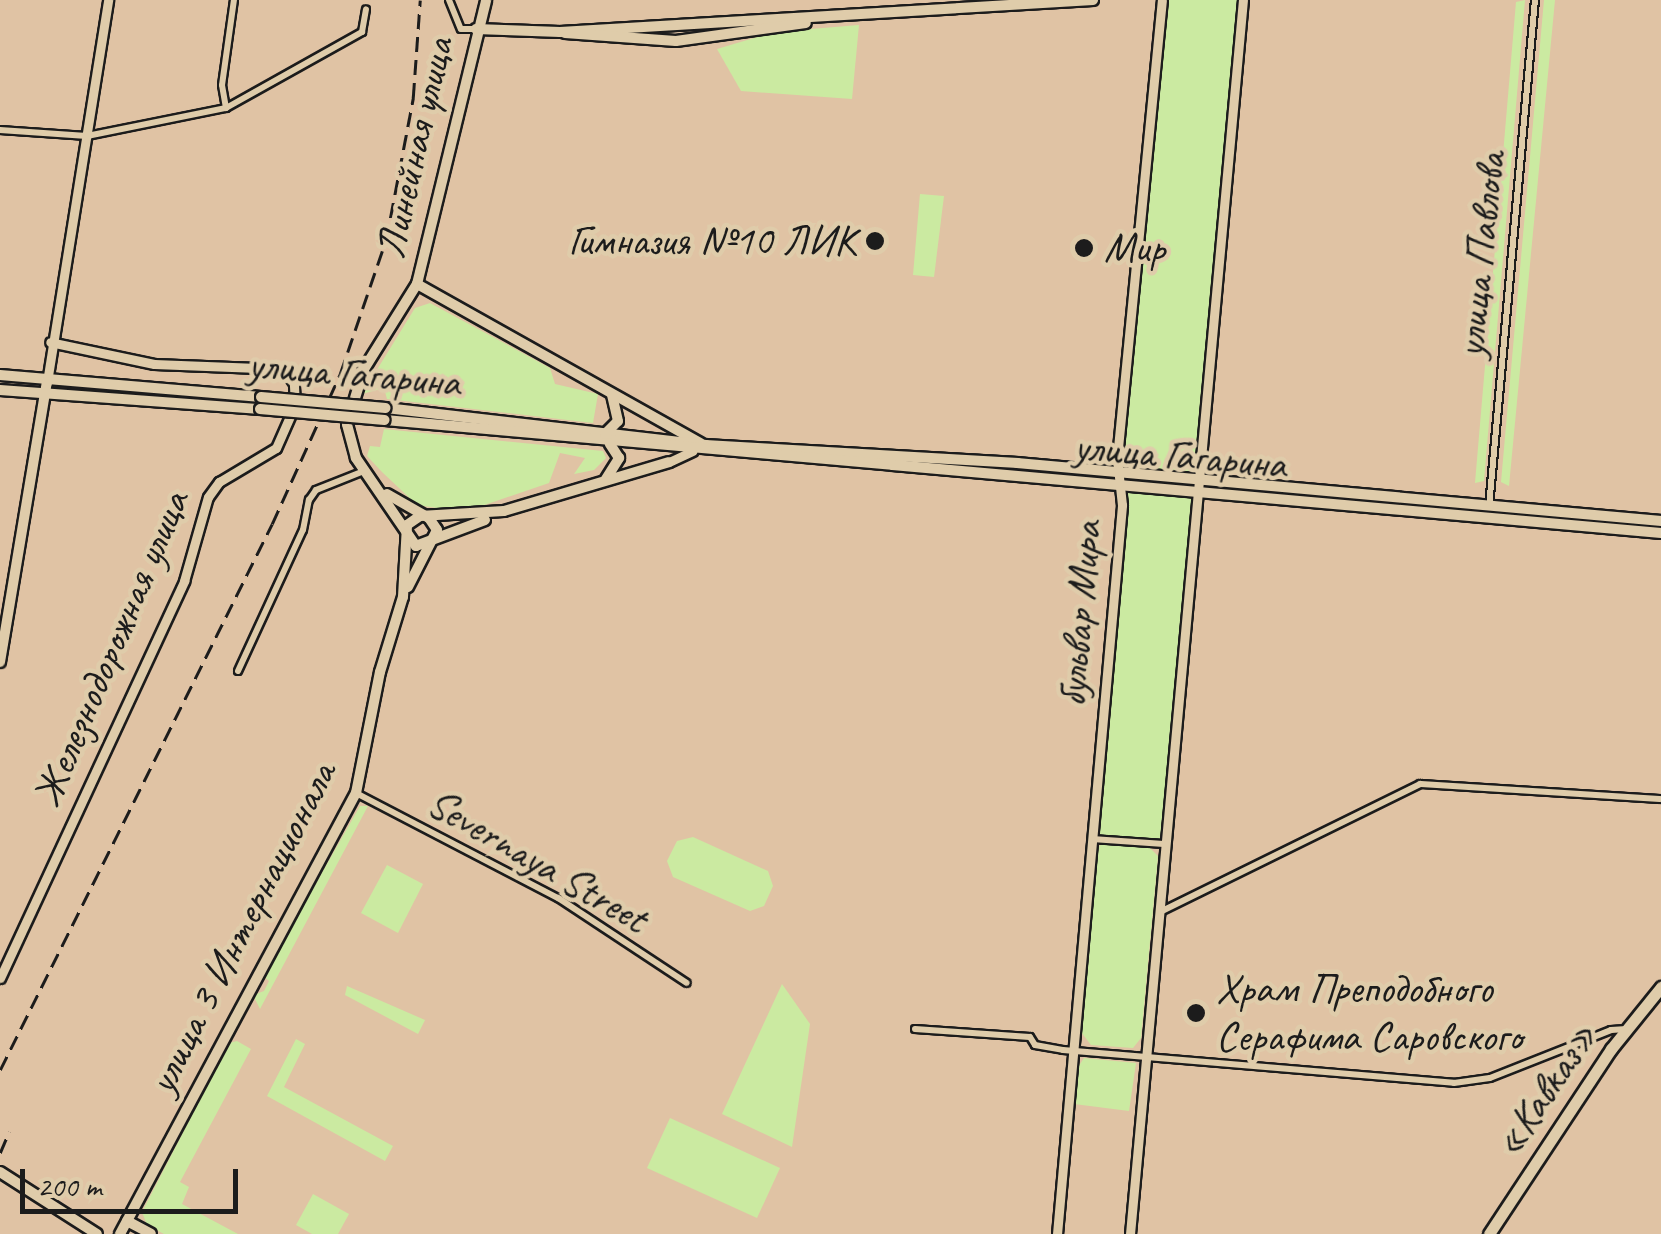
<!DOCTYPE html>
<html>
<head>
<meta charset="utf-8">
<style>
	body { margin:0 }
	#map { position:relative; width:1661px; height:1234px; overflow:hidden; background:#e0c3a4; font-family:Caveat,sans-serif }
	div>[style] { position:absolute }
	.green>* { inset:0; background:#cbeaa1 }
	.roads { filter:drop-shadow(2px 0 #1c1c1c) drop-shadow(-2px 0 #1c1c1c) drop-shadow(0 2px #1c1c1c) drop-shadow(0 -2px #1c1c1c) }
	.minor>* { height:6px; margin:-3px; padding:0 3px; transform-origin:3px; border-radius:3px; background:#dfccaa }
	.tertiary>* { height:9px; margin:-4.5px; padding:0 4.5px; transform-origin:4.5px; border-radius:4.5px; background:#dfccaa }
	.secondary>* { height:10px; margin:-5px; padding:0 5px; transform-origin:5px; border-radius:5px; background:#dfccaa }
	.trunk>* { height:11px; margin:-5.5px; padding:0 5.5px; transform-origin:5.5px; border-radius:5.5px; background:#dfccaa }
	.rail>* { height:2.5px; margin-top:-1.25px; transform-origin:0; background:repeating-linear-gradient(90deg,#1c1c1c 0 15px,transparent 0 23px) }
	.bridges { filter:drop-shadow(2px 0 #1c1c1c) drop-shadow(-2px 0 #1c1c1c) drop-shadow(0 2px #1c1c1c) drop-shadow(0 -2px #1c1c1c) }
	.secondary-bridge>* { height:10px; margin:-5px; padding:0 5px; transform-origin:5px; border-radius:5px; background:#dfccaa }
	.dots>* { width:28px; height:28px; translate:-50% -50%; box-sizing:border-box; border:5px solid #dfccaa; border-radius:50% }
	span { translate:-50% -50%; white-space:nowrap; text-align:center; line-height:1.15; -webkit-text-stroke:9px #dfccaa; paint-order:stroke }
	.street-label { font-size:42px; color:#1c1c1c }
	.poi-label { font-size:42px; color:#1c1c1c }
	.right { translate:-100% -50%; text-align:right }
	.left { translate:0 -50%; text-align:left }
	.scale { position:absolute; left:20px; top:1169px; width:218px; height:45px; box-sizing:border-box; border:5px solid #1c1c1c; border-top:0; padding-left:12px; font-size:30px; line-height:35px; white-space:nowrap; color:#1c1c1c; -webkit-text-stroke:8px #dfccaa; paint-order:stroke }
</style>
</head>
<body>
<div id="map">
	<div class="green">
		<i style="clip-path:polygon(1162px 0,1243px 0,1164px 844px,1092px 839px)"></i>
		<i style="clip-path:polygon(1525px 0,1484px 481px,1475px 483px,1516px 2px)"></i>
		<i style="clip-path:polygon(1544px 0,1555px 0,1509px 486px,1501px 482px)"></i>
		<i style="clip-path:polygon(859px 25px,852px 99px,741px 91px,717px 49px,774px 32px)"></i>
		<i style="clip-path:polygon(920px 194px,944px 196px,934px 277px,913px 275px)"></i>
		<i style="clip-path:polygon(430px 303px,550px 368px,555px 384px,598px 394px,593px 423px,387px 399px,384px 388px,362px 394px,415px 308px)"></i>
		<i style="clip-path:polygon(384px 429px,603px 451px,606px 458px,594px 470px,574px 474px,585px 458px,560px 453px,549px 483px,464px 512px,417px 505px,382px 472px,367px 456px,370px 446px,380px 447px)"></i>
		<i style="clip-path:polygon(360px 806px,368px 806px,260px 1009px,253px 995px,264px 991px,269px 981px,263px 976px)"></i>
		<i style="clip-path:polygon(693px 837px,768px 871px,773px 886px,764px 906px,750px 911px,673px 877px,667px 861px,677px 841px)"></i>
		<i style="clip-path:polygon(1104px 843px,1149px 847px,1158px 856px,1141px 1038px,1133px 1048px,1091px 1045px,1081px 1032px,1096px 848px)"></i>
		<i style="clip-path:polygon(387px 865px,423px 884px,398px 933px,361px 913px)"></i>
		<i style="clip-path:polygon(782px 984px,810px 1024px,792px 1147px,722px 1114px)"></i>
		<i style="clip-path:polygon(347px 986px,425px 1020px,418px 1034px,345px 995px)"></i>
		<i style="clip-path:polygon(296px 1039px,305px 1044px,284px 1087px,393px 1146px,385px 1161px,267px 1096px)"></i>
		<i style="clip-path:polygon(237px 1041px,251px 1049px,180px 1182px,189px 1187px,182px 1204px,238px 1234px,164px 1234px,147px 1225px,142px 1212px,229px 1043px)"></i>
		<i style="clip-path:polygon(1084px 1058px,1136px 1063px,1129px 1111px,1074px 1104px,1076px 1070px)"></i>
		<i style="clip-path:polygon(670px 1118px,780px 1168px,757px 1218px,647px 1168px)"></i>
		<i style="clip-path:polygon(313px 1194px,349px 1214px,338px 1234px,312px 1234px,296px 1225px)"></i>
	</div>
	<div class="roads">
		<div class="minor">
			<i style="left:449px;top:0;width:31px;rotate:68deg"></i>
			<i style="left:461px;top:29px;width:15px"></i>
			<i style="left:226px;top:108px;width:23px;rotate:-100deg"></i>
			<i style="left:222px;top:85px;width:86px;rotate:-82deg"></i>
			<i style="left:0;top:130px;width:87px;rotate:3.9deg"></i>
			<i style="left:87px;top:136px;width:142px;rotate:-11.4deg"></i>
			<i style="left:226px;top:108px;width:156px;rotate:-29.2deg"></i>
			<i style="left:362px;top:32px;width:23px;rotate:-80deg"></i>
			<i style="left:1489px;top:507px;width:509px;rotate:-84.82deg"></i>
			<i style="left:238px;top:671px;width:155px;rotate:-65.3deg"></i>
			<i style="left:303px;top:530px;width:31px;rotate:-79deg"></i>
			<i style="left:309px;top:500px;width:12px;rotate:-55deg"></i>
			<i style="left:316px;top:490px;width:52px;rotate:-21.6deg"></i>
			<i style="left:356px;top:793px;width:228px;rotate:27.5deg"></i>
			<i style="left:558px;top:898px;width:154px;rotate:33.4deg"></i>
			<i style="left:1092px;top:839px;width:72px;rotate:4deg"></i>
			<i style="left:1160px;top:912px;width:290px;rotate:-26.2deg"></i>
			<i style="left:1420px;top:784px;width:241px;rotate:3.6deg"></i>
			<i style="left:915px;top:1029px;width:115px;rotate:4deg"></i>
			<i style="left:1030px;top:1037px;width:9px;rotate:58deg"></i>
			<i style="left:1035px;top:1045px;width:28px;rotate:10deg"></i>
			<i style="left:1063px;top:1050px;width:392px;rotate:4.8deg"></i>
			<i style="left:1454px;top:1083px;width:36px;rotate:-8deg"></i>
			<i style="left:1490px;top:1078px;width:130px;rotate:-21.6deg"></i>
			<i style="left:1611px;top:1030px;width:16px;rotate:-4deg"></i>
		</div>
		<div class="tertiary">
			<i style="left:47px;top:382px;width:387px;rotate:-80.9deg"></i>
			<i style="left:669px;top:462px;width:26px;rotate:-25deg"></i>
			<i style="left:0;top:978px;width:438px;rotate:-65.1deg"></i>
			<i style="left:184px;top:581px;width:87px;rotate:-74.1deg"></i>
			<i style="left:208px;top:497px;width:19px;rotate:-54deg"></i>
			<i style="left:219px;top:482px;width:66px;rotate:-30.8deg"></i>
			<i style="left:276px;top:448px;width:47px;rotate:-66.2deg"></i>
			<i style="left:295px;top:405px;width:22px;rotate:-93deg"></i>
			<i style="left:294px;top:383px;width:17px;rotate:-126deg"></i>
			<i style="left:284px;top:369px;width:130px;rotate:-177.8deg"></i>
			<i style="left:154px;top:364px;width:106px;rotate:-168.1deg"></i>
			<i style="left:1057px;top:1234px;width:732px;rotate:-84.9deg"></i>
			<i style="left:1122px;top:505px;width:47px;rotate:-96.1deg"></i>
			<i style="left:1117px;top:458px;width:460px;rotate:-84.4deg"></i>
			<i style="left:1130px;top:1234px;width:1239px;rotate:-84.77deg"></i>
		</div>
		<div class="secondary">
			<i style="left:476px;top:29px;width:84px;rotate:2deg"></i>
			<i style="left:560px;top:32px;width:534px;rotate:-3.44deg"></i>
			<i style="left:565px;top:33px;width:111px;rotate:4.1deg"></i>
			<i style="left:676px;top:41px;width:131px;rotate:-7.9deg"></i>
			<i style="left:417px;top:284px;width:325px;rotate:29.3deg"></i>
			<i style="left:0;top:375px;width:262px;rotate:4.8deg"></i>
			<i style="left:0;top:390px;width:261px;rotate:4.2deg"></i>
			<i style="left:386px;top:408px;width:322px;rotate:6.6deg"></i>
			<i style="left:706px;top:445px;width:312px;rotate:3.3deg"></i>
			<i style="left:1017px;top:463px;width:647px;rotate:5.15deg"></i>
			<i style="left:385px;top:420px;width:1281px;rotate:5.06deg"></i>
			<i style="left:605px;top:434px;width:18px;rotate:-45deg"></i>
			<i style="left:618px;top:421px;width:26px;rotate:-103deg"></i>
			<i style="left:606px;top:479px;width:25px;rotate:-58deg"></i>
			<i style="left:619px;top:458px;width:17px;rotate:-123deg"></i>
			<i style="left:387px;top:494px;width:48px;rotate:29.7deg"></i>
			<i style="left:429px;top:518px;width:14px;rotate:56deg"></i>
			<i style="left:437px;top:530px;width:64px;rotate:117deg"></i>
			<i style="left:485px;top:520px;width:74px;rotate:159.4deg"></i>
			<i style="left:416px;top:546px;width:107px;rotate:-124.3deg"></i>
			<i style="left:356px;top:458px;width:35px;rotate:-105deg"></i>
			<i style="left:347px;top:424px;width:58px;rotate:-72.8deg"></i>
			<i style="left:364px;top:369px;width:100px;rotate:-58.1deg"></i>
			<i style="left:417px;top:284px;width:292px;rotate:-76.3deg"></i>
			<i style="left:0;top:662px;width:284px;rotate:-80.5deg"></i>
			<i style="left:0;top:1172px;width:115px;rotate:32.6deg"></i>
			<i style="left:127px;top:1221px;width:27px;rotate:28deg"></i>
			<i style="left:120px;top:1234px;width:500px;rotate:-61.85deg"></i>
			<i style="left:356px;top:793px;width:123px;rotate:-78.8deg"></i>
			<i style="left:380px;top:672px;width:78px;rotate:-73deg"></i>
			<i style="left:403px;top:597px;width:72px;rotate:-86.8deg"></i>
			<i style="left:407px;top:525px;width:16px;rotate:-35deg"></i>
			<i style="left:420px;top:516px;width:84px;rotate:-3.4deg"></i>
			<i style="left:504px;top:511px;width:172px;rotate:-16.5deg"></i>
		</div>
		<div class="trunk">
			<i style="left:1489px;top:1234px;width:222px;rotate:-56.6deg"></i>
			<i style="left:1611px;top:1049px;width:80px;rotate:-51.1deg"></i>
		</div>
	</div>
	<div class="rail">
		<i style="left:0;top:1070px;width:610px;rotate:-63.52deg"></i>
		<i style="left:272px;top:524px;width:165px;rotate:-65.6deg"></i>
		<i style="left:340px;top:374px;width:142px;rotate:-71.1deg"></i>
		<i style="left:386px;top:240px;width:145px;rotate:-79.2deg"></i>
		<i style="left:413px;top:98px;width:98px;rotate:-85.9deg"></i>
		<i style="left:0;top:1153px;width:23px;rotate:-67deg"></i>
	</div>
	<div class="bridges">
		<div class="secondary-bridge">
			<i style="left:261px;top:397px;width:125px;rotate:5deg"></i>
			<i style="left:260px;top:409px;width:125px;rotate:5deg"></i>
		</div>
	</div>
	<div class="dots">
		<i style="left:875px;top:241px;background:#1c1c1c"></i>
		<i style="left:1084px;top:248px;background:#1c1c1c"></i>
		<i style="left:1196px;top:1013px;background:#1c1c1c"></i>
	</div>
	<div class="street-label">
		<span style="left:415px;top:148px;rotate:-77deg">Линейная улица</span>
		<span style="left:1481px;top:255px;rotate:-84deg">улица Павлова</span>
		<span style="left:354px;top:374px;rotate:5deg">улица Гагарина</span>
		<span style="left:1180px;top:456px;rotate:5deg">улица Гагарина</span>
		<span style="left:1080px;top:614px;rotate:-85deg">бульвар Мира</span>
		<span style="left:111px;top:649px;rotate:-67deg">Железнодорожная улица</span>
		<span style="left:537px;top:861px;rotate:30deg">Severnaya Street</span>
		<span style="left:242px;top:928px;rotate:-63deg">улица 3 Интернационала</span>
		<span style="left:1546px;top:1090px;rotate:-56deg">«Кавказ»</span>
	</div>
	<div class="poi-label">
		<span class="right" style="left:855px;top:241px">Гимназия №10 ЛИК</span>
		<span class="left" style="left:1104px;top:248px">Мир</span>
		<span class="left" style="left:1216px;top:1013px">Храм Преподобного<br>Серафима Саровского</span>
	</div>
	<div class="scale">200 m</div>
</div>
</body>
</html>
